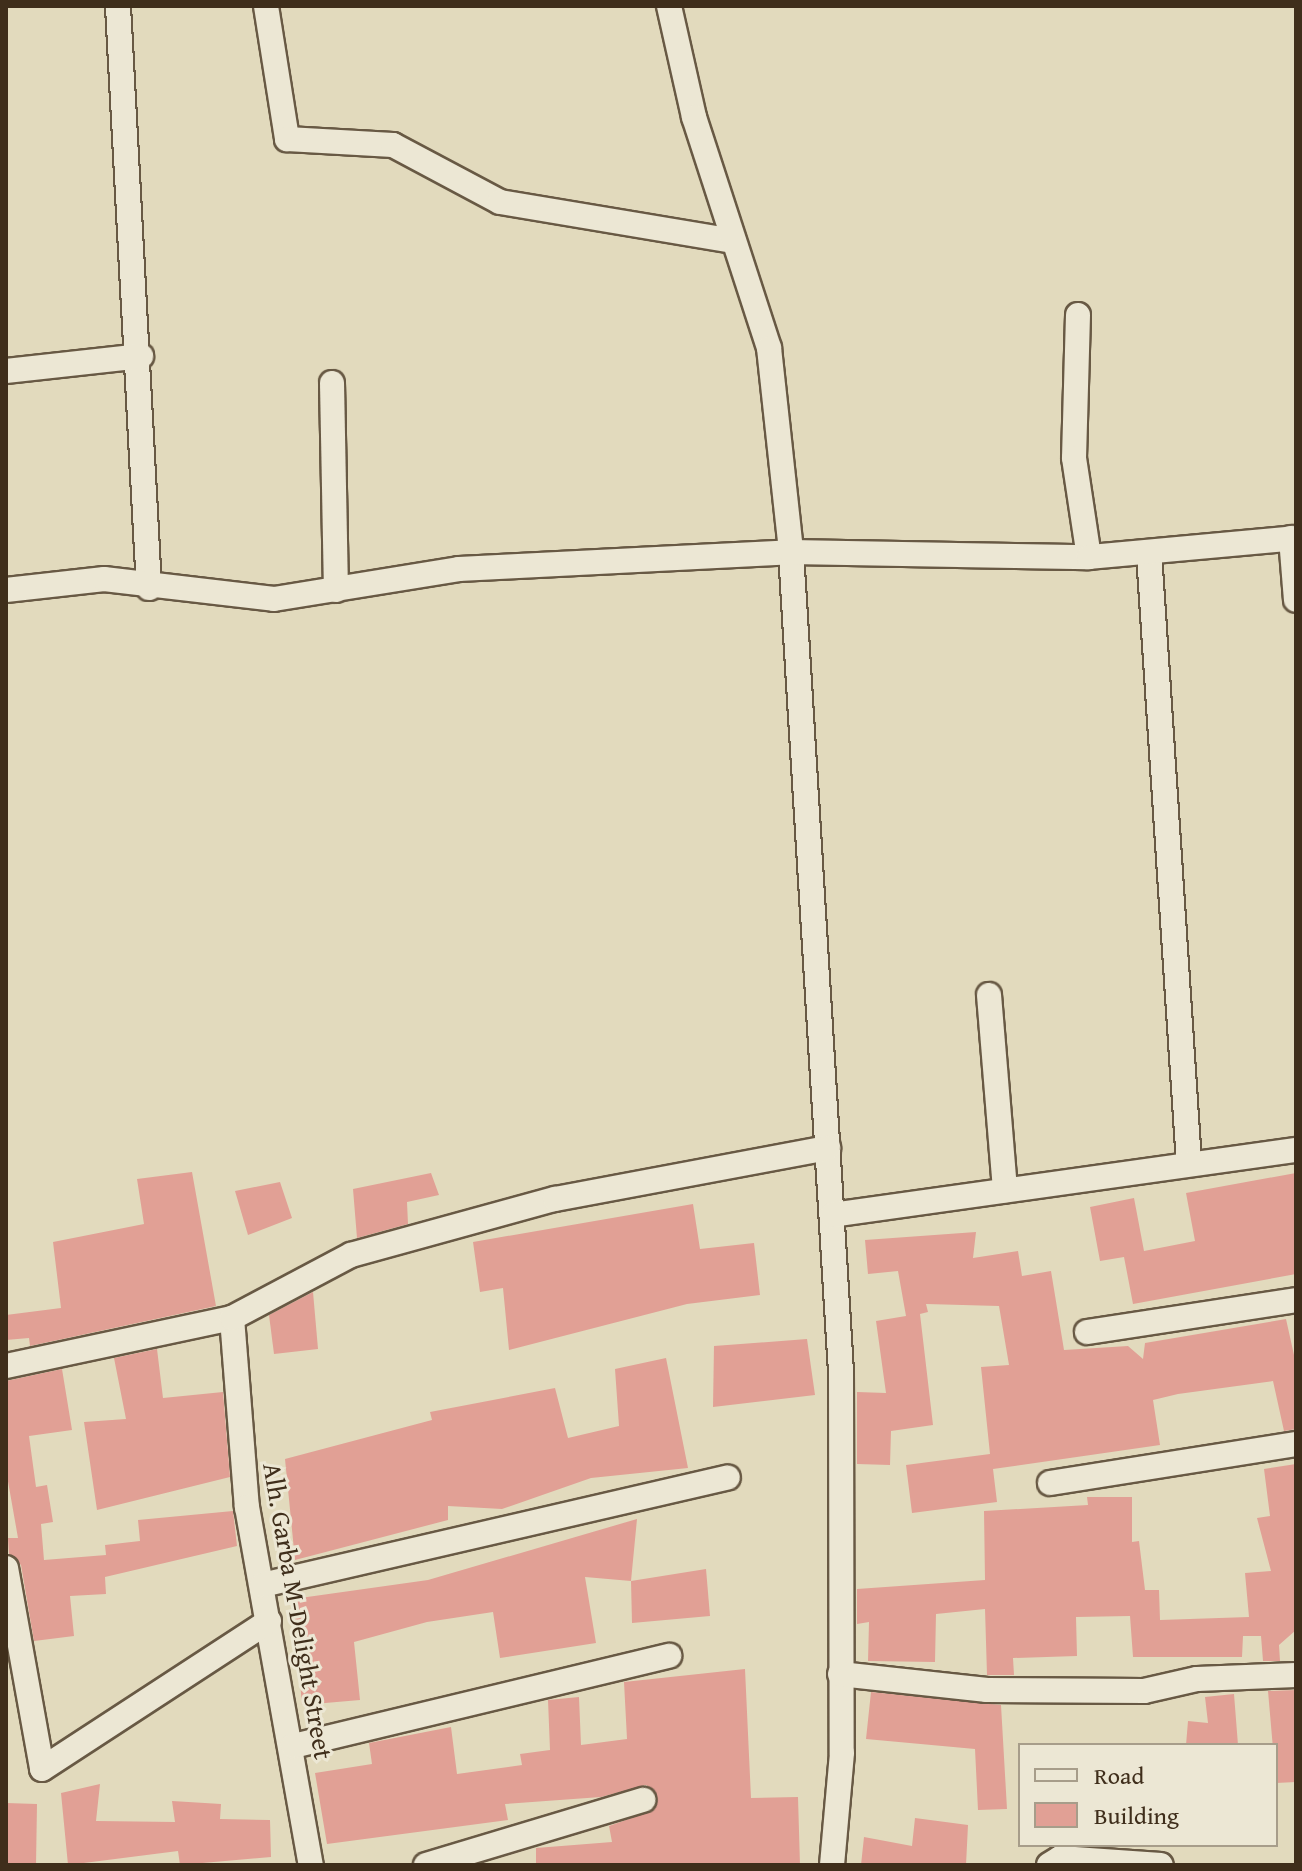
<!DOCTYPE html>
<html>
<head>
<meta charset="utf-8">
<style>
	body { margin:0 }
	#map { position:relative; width:1302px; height:1871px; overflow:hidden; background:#e2dabd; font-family:"Gentium Book Plus",serif }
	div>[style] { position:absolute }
	.building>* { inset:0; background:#e1a095 }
	.roads { filter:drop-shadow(2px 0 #685944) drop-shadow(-2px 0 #685944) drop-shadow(0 2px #685944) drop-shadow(0 -2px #685944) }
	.minor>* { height:24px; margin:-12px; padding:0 12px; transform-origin:12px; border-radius:12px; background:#ece7d4 }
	span { translate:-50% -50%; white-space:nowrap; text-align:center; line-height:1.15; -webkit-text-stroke:6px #ece7d4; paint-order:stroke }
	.street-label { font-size:26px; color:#3f2e1b }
	.frame { position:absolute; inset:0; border:8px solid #3f2e1b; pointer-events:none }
	.legend { position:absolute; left:1018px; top:1743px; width:260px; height:104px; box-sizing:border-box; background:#ece7d4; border:2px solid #a79d8a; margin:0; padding:10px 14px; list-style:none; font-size:24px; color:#3f2e1b }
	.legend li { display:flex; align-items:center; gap:16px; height:40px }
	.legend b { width:40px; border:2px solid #a79d8a }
</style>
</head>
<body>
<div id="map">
	<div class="building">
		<i style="clip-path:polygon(192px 1172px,216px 1306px,30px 1346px,29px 1338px,6px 1340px,6px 1315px,61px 1308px,53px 1242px,144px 1224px,137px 1179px)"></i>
		<i style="clip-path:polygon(431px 1173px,439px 1195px,407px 1202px,408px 1224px,357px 1238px,353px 1189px)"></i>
		<i style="clip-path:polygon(1296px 1173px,1296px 1274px,1133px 1304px,1124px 1257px,1100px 1261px,1090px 1207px,1134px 1198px,1144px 1251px,1195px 1241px,1186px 1193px)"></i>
		<i style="clip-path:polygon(280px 1182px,292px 1218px,248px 1235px,235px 1191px)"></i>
		<i style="clip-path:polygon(693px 1204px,700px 1249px,754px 1243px,760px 1295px,687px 1304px,509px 1350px,503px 1288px,480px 1292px,473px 1242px)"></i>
		<i style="clip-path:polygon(976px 1232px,973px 1258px,1018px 1251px,1022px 1276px,1051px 1271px,1064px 1350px,1128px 1346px,1143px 1359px,1145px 1343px,1286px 1319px,1296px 1364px,1296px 1429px,1284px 1431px,1273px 1381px,1178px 1394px,1153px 1400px,1160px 1445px,993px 1469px,997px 1502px,912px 1513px,906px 1465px,990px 1454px,981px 1367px,1009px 1365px,999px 1306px,926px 1304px,928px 1312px,920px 1314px,933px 1425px,891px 1431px,890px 1465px,857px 1464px,857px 1392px,886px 1393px,876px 1321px,906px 1316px,898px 1271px,868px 1274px,865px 1240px)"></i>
		<i style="clip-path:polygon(313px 1292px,318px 1349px,274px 1354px,269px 1315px)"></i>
		<i style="clip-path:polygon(807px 1339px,815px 1395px,713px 1407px,714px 1346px)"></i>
		<i style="clip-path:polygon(157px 1349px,163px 1398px,223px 1392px,230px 1477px,97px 1510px,84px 1422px,126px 1419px,114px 1358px)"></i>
		<i style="clip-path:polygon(666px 1358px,688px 1468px,591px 1478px,502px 1509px,448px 1506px,448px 1520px,295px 1560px,285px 1459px,432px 1420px,430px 1412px,555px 1388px,568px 1438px,619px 1426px,615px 1369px)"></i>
		<i style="clip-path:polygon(62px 1369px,72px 1430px,29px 1436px,36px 1487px,47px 1485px,53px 1522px,41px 1524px,44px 1560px,106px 1555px,105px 1545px,140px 1541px,138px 1520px,233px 1511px,237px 1546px,105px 1577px,106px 1594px,70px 1596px,74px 1636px,34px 1641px,21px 1565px,9px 1554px,8px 1538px,18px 1538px,6px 1470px,6px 1381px)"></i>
		<i style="clip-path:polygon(1296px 1464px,1296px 1630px,1279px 1645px,1280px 1661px,1263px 1661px,1261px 1636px,1243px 1636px,1242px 1657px,1133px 1657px,1130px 1616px,1076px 1617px,1077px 1656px,1013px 1658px,1014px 1675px,987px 1675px,985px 1609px,936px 1614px,935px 1662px,868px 1661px,869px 1622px,857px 1624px,857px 1589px,985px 1580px,984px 1511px,1088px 1505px,1087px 1497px,1132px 1497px,1132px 1542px,1139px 1541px,1145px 1590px,1159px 1590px,1160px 1620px,1249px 1617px,1245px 1573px,1271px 1571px,1257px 1518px,1270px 1516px,1264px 1469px)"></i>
		<i style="clip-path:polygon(637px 1519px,631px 1581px,585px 1577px,596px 1643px,500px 1658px,493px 1612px,427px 1622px,354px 1642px,360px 1700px,302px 1705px,293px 1599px,428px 1580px)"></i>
		<i style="clip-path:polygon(706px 1569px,710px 1616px,632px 1623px,631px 1581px)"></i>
		<i style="clip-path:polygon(745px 1669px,751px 1798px,798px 1797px,800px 1865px,536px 1865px,536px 1848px,612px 1842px,609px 1826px,654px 1810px,657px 1795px,646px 1785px,601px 1797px,505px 1804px,508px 1820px,327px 1844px,315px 1773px,372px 1764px,369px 1743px,451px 1727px,457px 1774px,522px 1765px,520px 1754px,550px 1750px,548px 1700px,579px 1697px,581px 1745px,627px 1739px,624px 1682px)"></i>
		<i style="clip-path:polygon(1296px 1690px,1296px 1782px,1276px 1783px,1268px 1691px)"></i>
		<i style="clip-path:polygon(871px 1692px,1001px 1705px,1007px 1809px,978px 1810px,975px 1749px,866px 1739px)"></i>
		<i style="clip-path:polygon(1234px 1694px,1238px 1745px,1186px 1745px,1188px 1721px,1208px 1723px,1205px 1697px)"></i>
		<i style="clip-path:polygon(100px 1784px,96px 1821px,175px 1822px,172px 1801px,221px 1804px,220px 1819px,270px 1820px,271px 1857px,180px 1865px,178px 1851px,68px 1865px,61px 1793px)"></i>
		<i style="clip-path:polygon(6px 1803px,37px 1804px,36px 1865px,6px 1865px)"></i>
		<i style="clip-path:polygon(915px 1818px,968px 1825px,966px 1865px,861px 1865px,864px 1837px,912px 1846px)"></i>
	</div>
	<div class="roads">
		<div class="minor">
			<i style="left:118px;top:6px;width:583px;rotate:86.95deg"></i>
			<i style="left:266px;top:6px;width:135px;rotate:81deg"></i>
			<i style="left:287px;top:139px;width:106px;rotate:3.2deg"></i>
			<i style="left:393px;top:145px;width:121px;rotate:28deg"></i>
			<i style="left:500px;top:202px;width:236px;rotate:9.5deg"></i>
			<i style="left:669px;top:6px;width:114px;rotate:77.3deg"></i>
			<i style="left:694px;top:117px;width:243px;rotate:72deg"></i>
			<i style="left:769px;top:348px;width:205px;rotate:83.8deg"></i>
			<i style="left:791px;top:552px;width:821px;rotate:86.51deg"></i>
			<i style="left:841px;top:1371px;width:382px;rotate:89.9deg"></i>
			<i style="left:842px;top:1753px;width:112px;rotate:95.1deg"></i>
			<i style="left:1078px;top:315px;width:143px;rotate:91.6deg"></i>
			<i style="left:1074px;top:458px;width:100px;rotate:81.4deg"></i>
			<i style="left:6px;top:371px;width:136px;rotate:-6.3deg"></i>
			<i style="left:332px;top:383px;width:207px;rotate:88.9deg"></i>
			<i style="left:1291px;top:538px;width:62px;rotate:85.4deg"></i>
			<i style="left:1149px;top:553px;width:611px;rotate:86.25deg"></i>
			<i style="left:6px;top:590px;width:99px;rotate:-6.4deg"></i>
			<i style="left:104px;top:579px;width:171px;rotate:6.7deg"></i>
			<i style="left:274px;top:599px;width:187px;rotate:-9.2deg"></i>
			<i style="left:459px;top:569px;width:332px;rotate:-2.9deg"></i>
			<i style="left:791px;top:552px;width:298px;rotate:1deg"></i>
			<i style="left:1089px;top:557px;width:208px;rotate:-5.2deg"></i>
			<i style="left:989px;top:995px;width:196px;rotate:85.3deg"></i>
			<i style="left:832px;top:1215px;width:469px;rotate:-8deg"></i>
			<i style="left:232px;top:1318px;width:190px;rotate:85.5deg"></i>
			<i style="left:247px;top:1507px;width:364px;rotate:79.9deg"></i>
			<i style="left:1087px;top:1332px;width:211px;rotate:-8.7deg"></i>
			<i style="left:6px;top:1366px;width:231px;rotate:-12deg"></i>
			<i style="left:232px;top:1318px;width:135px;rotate:-27.9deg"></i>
			<i style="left:351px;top:1255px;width:212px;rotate:-15.4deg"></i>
			<i style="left:555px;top:1199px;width:278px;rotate:-10.6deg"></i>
			<i style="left:1050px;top:1483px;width:249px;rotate:-9deg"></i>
			<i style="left:6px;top:1568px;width:204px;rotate:79.8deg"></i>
			<i style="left:42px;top:1769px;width:271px;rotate:-33.1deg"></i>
			<i style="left:262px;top:1585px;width:478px;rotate:-13deg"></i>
			<i style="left:840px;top:1674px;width:148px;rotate:6.2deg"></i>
			<i style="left:987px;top:1690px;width:157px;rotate:0.4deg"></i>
			<i style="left:1144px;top:1691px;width:54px;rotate:-12.8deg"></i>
			<i style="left:1197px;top:1679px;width:99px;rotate:-2.3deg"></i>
			<i style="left:293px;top:1746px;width:387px;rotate:-13.5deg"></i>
			<i style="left:426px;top:1865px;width:227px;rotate:-16.7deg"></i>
			<i style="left:1049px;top:1865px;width:13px;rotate:-32deg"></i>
			<i style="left:1060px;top:1858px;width:101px;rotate:4deg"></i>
		</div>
	</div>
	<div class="street-label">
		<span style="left:298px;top:1611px;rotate:80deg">Alh. Garba M-Delight Street</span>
	</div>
	<div class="frame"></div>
	<ul class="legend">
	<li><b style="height:10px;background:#ece7d4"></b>Road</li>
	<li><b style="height:22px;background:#e1a095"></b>Building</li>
	</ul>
</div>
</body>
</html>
